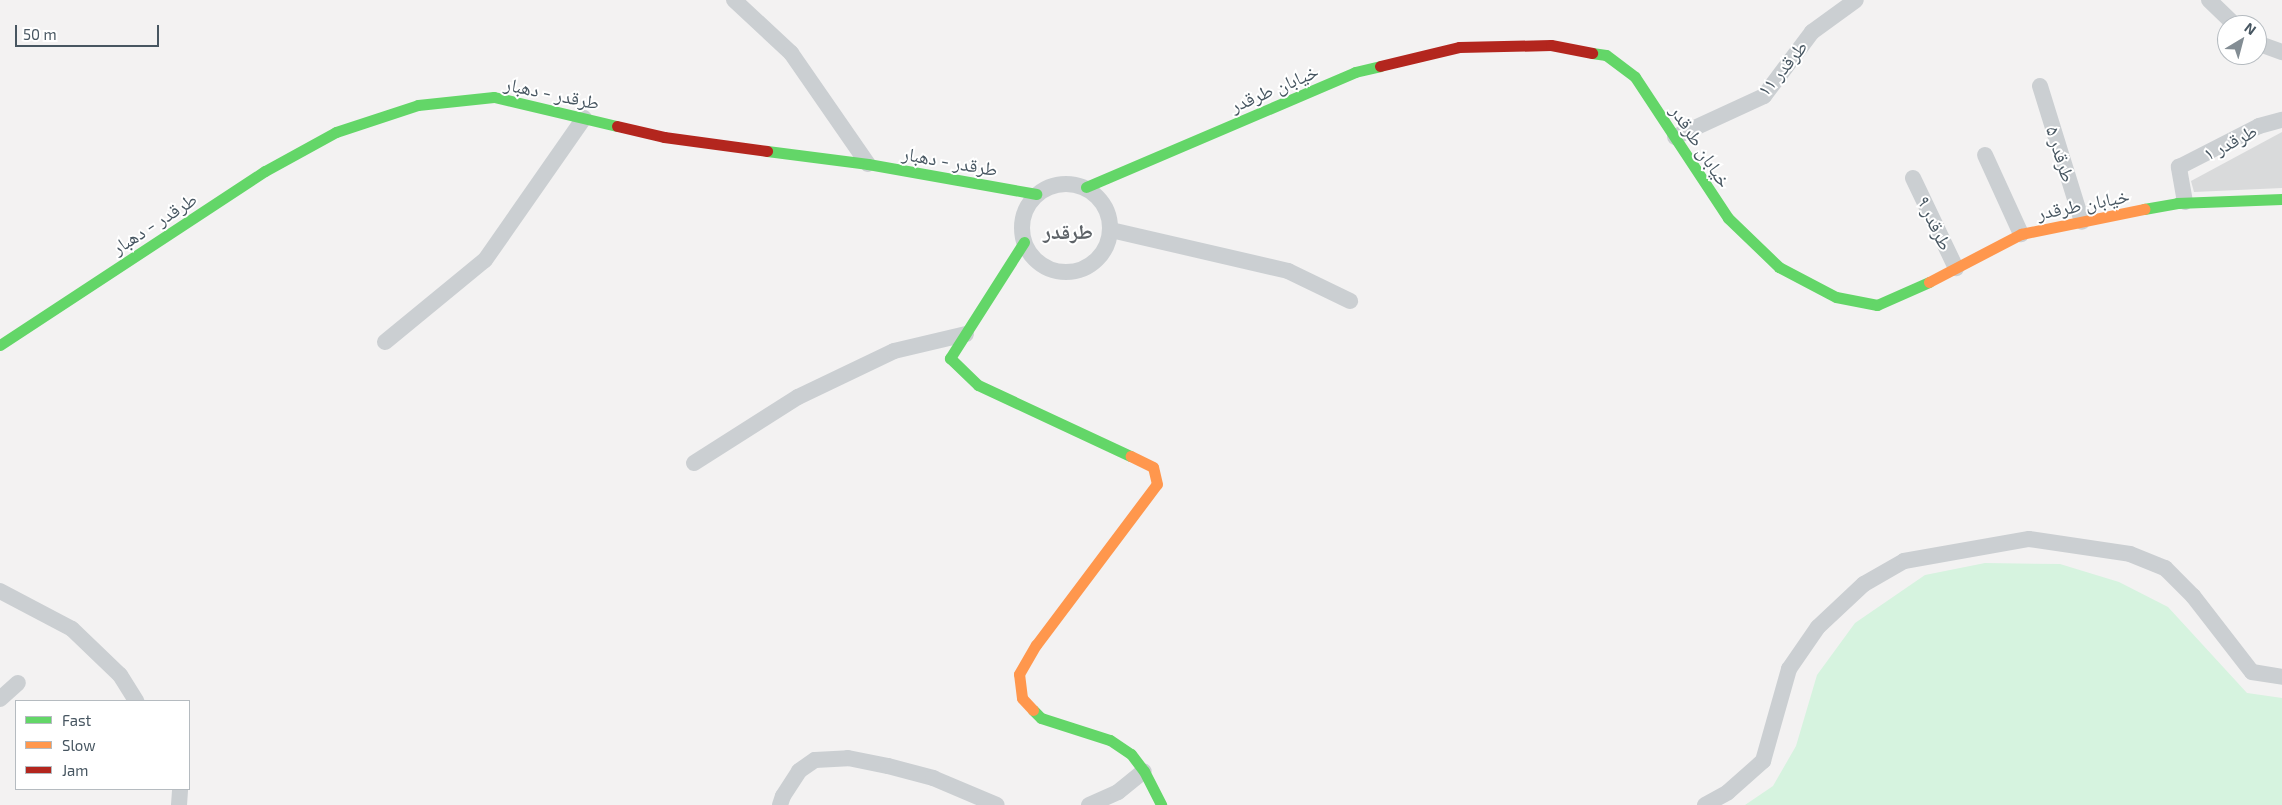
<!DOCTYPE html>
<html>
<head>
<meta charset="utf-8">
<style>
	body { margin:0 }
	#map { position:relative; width:2282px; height:805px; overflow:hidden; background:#f3f2f2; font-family:"Exo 2","Noto Naskh Arabic",sans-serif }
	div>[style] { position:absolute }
	.green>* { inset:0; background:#d6f3df }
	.building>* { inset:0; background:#d9dadb }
	.street>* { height:16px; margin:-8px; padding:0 8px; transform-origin:8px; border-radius:8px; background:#cbcfd2 }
	.street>.ring { margin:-8px; padding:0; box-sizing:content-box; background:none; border:16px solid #cbcfd2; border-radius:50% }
	.fast>* { height:11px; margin:-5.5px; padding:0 5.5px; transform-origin:5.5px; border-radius:5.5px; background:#63d668 }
	.slow>* { height:11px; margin:-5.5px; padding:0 5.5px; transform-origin:5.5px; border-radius:5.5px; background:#ff974d }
	.jam>* { height:11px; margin:-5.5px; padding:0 5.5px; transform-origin:5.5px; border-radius:5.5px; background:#b3261e }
	span { translate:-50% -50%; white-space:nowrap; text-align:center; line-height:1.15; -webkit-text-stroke:4px #fff; paint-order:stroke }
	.street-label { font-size:19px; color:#475661 }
	.quarter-label { font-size:21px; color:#5d6267; font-weight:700 }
	.legend { position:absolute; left:15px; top:700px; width:175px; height:90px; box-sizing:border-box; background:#fff; border:1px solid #b5bbc0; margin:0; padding:6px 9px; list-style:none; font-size:15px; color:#475661 }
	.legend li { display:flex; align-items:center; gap:10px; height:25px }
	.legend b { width:25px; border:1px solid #b5bbc0 }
	.north { position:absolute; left:2217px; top:15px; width:50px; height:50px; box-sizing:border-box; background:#fff; border:1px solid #b5bbc0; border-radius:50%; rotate:37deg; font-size:14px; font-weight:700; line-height:20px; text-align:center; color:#475661 }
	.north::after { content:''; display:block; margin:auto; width:18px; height:22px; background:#838d94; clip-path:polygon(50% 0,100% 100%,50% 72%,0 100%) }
	.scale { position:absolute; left:15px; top:25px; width:144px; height:22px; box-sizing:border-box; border:2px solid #475661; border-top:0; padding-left:6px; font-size:15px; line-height:18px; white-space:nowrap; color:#475661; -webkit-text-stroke:4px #fff; paint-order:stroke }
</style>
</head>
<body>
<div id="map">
	<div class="green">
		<i style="clip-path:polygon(1985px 563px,2060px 564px,2119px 582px,2168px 607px,2247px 693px,2282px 698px,2282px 805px,1745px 805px,1773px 786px,1796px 746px,1817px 675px,1855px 623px,1925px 575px)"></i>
	</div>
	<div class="building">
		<i style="clip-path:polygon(2282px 132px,2282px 188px,2194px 192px,2191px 181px)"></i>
	</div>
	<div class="street">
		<i style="left:734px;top:0;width:78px;rotate:42.9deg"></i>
		<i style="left:791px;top:53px;width:135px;rotate:55.3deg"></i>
		<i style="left:2209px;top:0;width:36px;rotate:44deg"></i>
		<i style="left:2257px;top:43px;width:27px;rotate:20deg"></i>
		<i style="left:2040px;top:86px;width:142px;rotate:72.8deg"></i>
		<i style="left:1675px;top:137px;width:98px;rotate:-24.7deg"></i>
		<i style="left:1764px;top:96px;width:80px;rotate:-53.1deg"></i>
		<i style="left:1812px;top:32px;width:54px;rotate:-36deg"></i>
		<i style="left:1985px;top:155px;width:87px;rotate:65.5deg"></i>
		<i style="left:1913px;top:178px;width:100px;rotate:64.5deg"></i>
		<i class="ring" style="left:1022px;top:184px;width:72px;height:72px"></i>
		<i style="left:2185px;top:202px;width:36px;rotate:-100deg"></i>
		<i style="left:2179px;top:167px;width:90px;rotate:-27.1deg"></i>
		<i style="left:2259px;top:126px;width:24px;rotate:-15deg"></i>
		<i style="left:1111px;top:230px;width:182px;rotate:13deg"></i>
		<i style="left:1288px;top:271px;width:69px;rotate:25.8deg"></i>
		<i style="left:385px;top:342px;width:129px;rotate:-39.4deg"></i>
		<i style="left:485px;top:260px;width:173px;rotate:-55.1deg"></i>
		<i style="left:694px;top:463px;width:123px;rotate:-32.4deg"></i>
		<i style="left:798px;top:397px;width:106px;rotate:-25.6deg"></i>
		<i style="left:894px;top:351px;width:74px;rotate:-13.3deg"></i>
		<i style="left:0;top:591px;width:81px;rotate:27.8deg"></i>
		<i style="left:72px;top:629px;width:66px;rotate:43.8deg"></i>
		<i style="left:120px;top:675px;width:31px;rotate:58deg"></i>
		<i style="left:0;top:699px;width:24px;rotate:-42deg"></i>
		<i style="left:179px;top:805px;width:16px;rotate:-86deg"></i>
		<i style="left:780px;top:805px;width:9px;rotate:-72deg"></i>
		<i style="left:783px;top:796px;width:30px;rotate:-57deg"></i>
		<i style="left:799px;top:771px;width:19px;rotate:-35deg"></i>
		<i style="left:815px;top:760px;width:33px;rotate:-3deg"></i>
		<i style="left:848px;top:758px;width:41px;rotate:11.3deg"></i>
		<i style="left:888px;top:766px;width:47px;rotate:14.9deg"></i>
		<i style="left:933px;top:778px;width:69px;rotate:22.9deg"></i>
		<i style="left:1089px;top:805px;width:32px;rotate:-24deg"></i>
		<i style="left:1118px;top:792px;width:33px;rotate:-39deg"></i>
		<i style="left:1705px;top:805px;width:26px;rotate:-29deg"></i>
		<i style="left:1728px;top:792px;width:47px;rotate:-41.5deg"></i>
		<i style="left:1763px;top:761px;width:96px;rotate:-74.2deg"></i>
		<i style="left:1789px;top:669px;width:51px;rotate:-55.4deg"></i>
		<i style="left:1818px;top:627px;width:63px;rotate:-43.1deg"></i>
		<i style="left:1864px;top:584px;width:46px;rotate:-29.9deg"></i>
		<i style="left:1904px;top:561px;width:127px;rotate:-10deg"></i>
		<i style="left:2029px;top:539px;width:102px;rotate:8.4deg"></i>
		<i style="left:2130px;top:554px;width:38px;rotate:22deg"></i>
		<i style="left:2165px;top:568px;width:40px;rotate:45deg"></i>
		<i style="left:2193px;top:596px;width:96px;rotate:52.2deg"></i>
		<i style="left:2252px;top:672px;width:30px;rotate:9deg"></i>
	</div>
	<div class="fast">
		<i style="left:1592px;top:53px;width:14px;rotate:8deg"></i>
		<i style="left:1606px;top:55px;width:36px;rotate:37deg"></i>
		<i style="left:1635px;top:77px;width:169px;rotate:56.6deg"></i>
		<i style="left:1728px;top:218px;width:71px;rotate:43.9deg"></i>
		<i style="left:1779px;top:267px;width:64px;rotate:27.8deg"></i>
		<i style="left:1836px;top:297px;width:42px;rotate:11deg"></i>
		<i style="left:1877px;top:305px;width:57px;rotate:-23.9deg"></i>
		<i style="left:767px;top:151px;width:102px;rotate:7.3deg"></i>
		<i style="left:868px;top:164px;width:171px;rotate:10.1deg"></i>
		<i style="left:1086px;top:187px;width:293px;rotate:-23.1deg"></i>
		<i style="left:1355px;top:72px;width:26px;rotate:-13deg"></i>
		<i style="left:2144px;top:209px;width:34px;rotate:-10deg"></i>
		<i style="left:2177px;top:203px;width:105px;rotate:-2.2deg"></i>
		<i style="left:1024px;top:242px;width:138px;rotate:122.5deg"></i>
		<i style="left:950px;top:358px;width:39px;rotate:44deg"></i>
		<i style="left:978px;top:385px;width:168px;rotate:25deg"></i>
		<i style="left:0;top:345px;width:317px;rotate:-33.3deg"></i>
		<i style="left:265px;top:171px;width:81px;rotate:-28.8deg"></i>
		<i style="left:336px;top:132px;width:86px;rotate:-18.2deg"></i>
		<i style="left:418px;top:105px;width:76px;rotate:-6deg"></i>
		<i style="left:494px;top:97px;width:126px;rotate:13.3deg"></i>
		<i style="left:1033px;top:710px;width:11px;rotate:45deg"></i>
		<i style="left:1041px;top:718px;width:72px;rotate:17.7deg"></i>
		<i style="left:1110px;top:740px;width:25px;rotate:34deg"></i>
		<i style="left:1131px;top:754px;width:21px;rotate:53deg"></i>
		<i style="left:1144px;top:771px;width:38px;rotate:63deg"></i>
	</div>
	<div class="slow">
		<i style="left:1929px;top:282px;width:104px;rotate:-27.6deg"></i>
		<i style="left:2021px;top:234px;width:126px;rotate:-11.5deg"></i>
		<i style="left:1033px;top:710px;width:16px;rotate:-133deg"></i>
		<i style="left:1022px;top:698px;width:24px;rotate:-97deg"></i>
		<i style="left:1019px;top:674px;width:34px;rotate:-60deg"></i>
		<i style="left:1036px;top:645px;width:201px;rotate:-53.1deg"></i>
		<i style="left:1157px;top:484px;width:17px;rotate:-103deg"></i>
		<i style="left:1153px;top:467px;width:25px;rotate:-154deg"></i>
	</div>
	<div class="jam">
		<i style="left:1380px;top:66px;width:81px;rotate:-13.5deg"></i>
		<i style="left:1459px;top:47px;width:92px;rotate:-1.2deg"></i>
		<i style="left:1551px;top:45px;width:42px;rotate:11deg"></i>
		<i style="left:617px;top:126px;width:48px;rotate:13.2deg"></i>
		<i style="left:664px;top:137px;width:104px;rotate:7.7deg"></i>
	</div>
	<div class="street-label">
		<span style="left:1782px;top:68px;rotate:-50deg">طرقدر ۱۱</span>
		<span style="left:1274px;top:88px;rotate:-23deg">خیابان طرقدر</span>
		<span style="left:552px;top:93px;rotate:12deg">طرقدر - دهبار</span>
		<span style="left:2230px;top:142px;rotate:-27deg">طرقدر ۱</span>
		<span style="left:1701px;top:146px;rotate:57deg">خیابان طرقدر</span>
		<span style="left:2061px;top:154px;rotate:73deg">طرقدر ۵</span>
		<span style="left:950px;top:161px;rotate:10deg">طرقدر - دهبار</span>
		<span style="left:2083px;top:204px;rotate:-11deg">خیابان طرقدر</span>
		<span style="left:154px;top:223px;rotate:-33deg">طرقدر - دهبار</span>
		<span style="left:1935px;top:223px;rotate:65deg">طرقدر ۹</span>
	</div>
	<div class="quarter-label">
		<span style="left:1068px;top:231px">طرقدر</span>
	</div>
	<ul class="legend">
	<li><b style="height:6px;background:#63d668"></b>Fast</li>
	<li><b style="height:6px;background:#ff974d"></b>Slow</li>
	<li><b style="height:6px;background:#b3261e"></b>Jam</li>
	</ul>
	<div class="north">N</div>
	<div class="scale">50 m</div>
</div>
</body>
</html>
